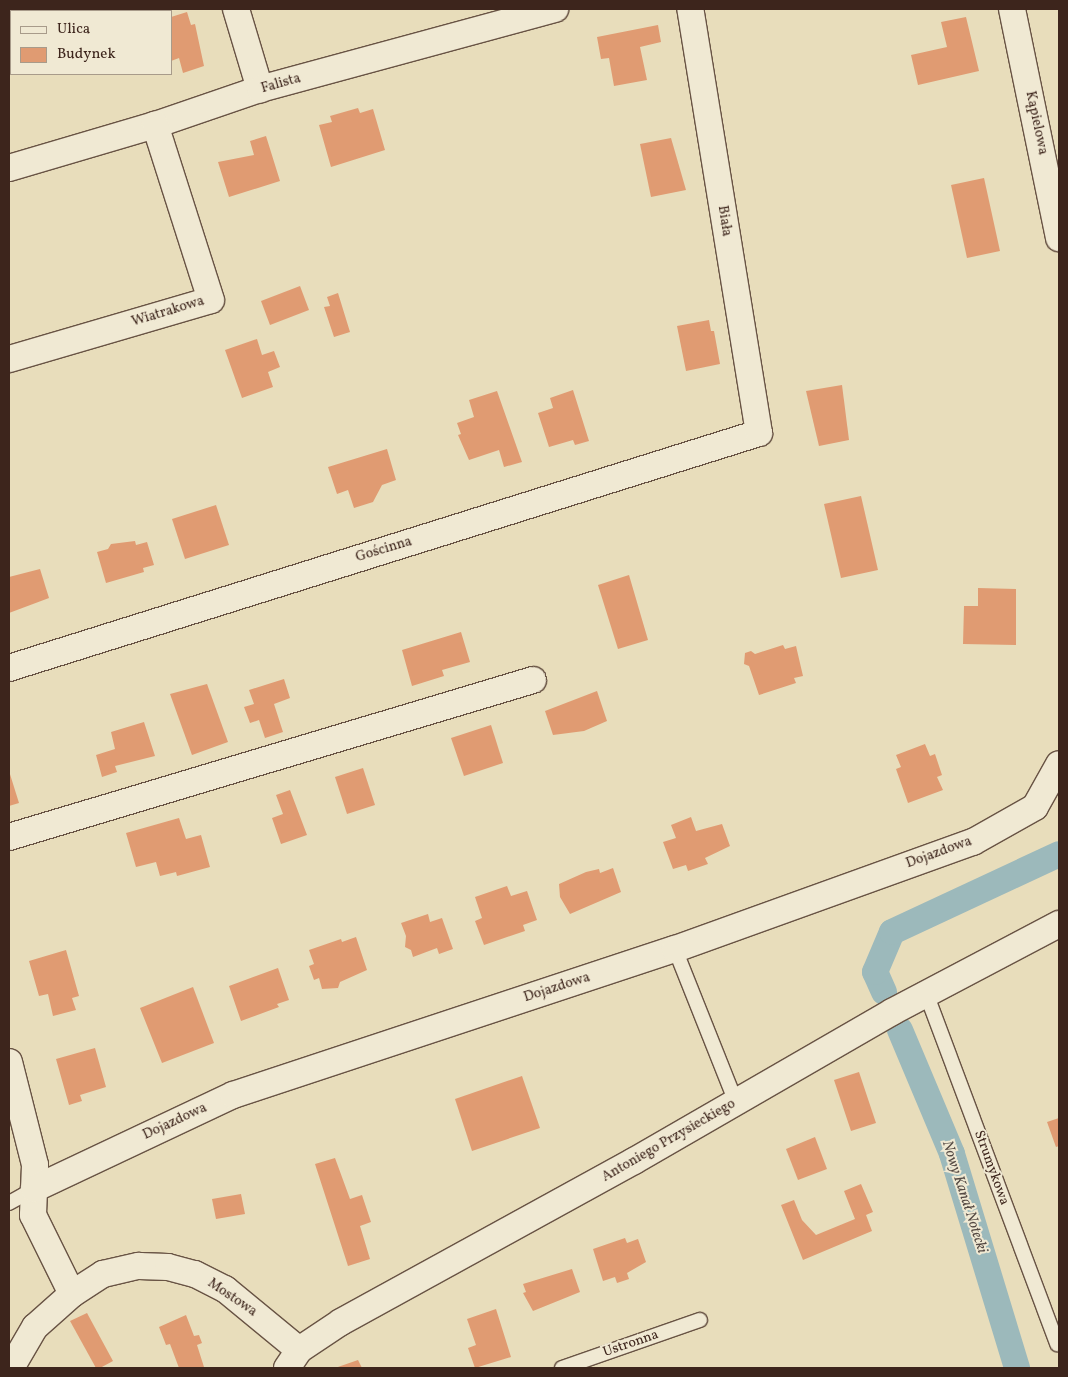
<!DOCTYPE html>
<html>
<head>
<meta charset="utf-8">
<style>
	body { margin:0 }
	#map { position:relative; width:1068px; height:1377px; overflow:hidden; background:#e8ddbb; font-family:Vollkorn,serif }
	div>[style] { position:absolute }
	.canal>* { height:26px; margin:-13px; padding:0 13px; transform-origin:13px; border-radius:13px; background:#9cb9bb }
	.building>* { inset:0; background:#e09b72 }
	.roads { filter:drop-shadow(1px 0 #685344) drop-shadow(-1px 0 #685344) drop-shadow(0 1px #685344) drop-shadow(0 -1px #685344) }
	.lane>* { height:14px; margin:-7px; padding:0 7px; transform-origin:7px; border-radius:7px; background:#f0e9d3 }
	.street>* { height:26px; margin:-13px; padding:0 13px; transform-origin:13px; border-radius:13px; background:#f0e9d3 }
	span { translate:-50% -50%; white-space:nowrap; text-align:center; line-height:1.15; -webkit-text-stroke:4px #f0e9d3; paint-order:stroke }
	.street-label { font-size:14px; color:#3d251c }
	.water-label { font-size:15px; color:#554a44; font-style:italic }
	.frame { position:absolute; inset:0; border:10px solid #3d251c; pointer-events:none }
	.legend { position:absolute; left:10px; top:10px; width:162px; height:65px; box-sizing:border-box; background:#f0e9d3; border:1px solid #a89b8a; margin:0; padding:6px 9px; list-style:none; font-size:15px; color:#3d251c }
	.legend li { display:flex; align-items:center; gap:10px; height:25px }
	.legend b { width:25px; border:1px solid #a89b8a }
</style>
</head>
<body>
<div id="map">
	<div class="canal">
		<i style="left:884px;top:992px;width:22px;rotate:-114deg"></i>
		<i style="left:875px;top:972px;width:43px;rotate:-67deg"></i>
		<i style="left:892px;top:932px;width:184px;rotate:-25deg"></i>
		<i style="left:900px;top:1030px;width:134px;rotate:67.2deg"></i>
		<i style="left:952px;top:1154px;width:224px;rotate:73.1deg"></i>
	</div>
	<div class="building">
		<i style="clip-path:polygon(187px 12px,191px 25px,195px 24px,204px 66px,183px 73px,179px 58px,171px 61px,171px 17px)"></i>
		<i style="clip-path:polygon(966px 17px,979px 71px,918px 85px,911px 55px,947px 47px,941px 22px)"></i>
		<i style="clip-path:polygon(658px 25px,661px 42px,640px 47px,647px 80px,614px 86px,609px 58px,601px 59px,597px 37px)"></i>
		<i style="clip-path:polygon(358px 108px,360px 113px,373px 109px,385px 150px,331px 167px,319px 125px,332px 122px,330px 116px)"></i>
		<i style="clip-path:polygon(266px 136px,280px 181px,229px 197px,218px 162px,254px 155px,250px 141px)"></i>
		<i style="clip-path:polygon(671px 138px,686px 190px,651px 197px,640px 144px)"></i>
		<i style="clip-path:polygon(984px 178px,1000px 251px,967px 258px,951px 185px)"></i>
		<i style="clip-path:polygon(300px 286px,309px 310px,270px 325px,261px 301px)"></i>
		<i style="clip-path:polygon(338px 293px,350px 332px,334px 337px,324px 307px,330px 306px,327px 297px)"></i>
		<i style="clip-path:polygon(709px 320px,711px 331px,714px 331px,720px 364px,686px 371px,677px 326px)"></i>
		<i style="clip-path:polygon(257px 339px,262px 355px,274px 351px,280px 367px,268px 372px,273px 387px,242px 398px,225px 350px)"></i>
		<i style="clip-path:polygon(842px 385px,849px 440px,819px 446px,806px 391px)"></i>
		<i style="clip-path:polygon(573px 390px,589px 441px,575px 445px,573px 440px,549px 447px,538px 413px,553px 408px,550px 398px)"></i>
		<i style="clip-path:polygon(497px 391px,522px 462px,504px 467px,499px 450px,469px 460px,458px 435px,461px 434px,457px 423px,474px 417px,469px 400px)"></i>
		<i style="clip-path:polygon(387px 449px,396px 480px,382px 485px,373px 502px,354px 508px,348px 490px,337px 494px,328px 467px)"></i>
		<i style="clip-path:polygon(861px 496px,878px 570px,841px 578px,824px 504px)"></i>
		<i style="clip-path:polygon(216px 505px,229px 545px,185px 559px,172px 519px)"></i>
		<i style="clip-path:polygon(135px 541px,136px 545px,147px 542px,154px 565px,143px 568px,144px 572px,106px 583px,97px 552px,108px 549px,111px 544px)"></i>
		<i style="clip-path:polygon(40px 569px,49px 598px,9px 613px,9px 577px)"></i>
		<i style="clip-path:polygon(629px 575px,648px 640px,618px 649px,598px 585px)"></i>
		<i style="clip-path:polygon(978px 588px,1016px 589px,1016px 645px,963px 644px,964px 606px,978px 606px)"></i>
		<i style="clip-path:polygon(461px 632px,470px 662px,442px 670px,444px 676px,412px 686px,402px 650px)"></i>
		<i style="clip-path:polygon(783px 645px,785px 649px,796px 646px,803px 676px,794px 678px,796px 683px,759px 695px,749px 666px,744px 664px,745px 653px,751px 651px,755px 654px)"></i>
		<i style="clip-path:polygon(284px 679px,290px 698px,274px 704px,283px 732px,265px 738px,259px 720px,250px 723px,244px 707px,254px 704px,249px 690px)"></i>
		<i style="clip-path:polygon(207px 684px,228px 742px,192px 755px,170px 694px)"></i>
		<i style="clip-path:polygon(597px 691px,607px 721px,584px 731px,553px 735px,545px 711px)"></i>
		<i style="clip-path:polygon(144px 722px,155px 756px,115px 766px,117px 772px,102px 777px,96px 755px,115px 749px,111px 732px)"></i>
		<i style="clip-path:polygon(491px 725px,503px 763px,464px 776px,451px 738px)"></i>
		<i style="clip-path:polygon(925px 744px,930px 756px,935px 754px,942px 775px,937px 777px,943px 790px,908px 803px,896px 769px,901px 767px,896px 755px)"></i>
		<i style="clip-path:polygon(363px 768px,375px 805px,347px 814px,335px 777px)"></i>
		<i style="clip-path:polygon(9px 771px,19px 803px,9px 806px)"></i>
		<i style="clip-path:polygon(290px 790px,307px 835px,281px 844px,272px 818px,283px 814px,276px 795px)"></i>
		<i style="clip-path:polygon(691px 817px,696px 831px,722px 824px,730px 846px,705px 858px,708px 864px,688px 871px,686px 865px,673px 869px,663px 842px,676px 838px,671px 825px)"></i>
		<i style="clip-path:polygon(179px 818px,186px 839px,201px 835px,210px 867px,177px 876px,176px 872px,160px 876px,156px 862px,136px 867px,126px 833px)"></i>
		<i style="clip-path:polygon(613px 868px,621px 892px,570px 914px,560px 897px,559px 884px,586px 872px,599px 869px,600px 873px)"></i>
		<i style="clip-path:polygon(507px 886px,511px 896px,527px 891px,537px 920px,523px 925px,525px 931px,484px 945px,475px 921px,482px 918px,475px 897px)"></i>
		<i style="clip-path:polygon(428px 914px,430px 922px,442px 918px,453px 949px,439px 954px,437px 948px,413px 957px,411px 950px,405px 947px,406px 936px,401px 923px)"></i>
		<i style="clip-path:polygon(356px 937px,367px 970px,340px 982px,338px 988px,322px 989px,319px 978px,314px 980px,309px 966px,314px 964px,309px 950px,341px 939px,342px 942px)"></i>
		<i style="clip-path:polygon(66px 950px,79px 996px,72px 998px,76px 1010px,53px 1016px,48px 994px,39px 996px,29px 961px)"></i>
		<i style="clip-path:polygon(278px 968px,289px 1000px,277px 1004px,279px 1007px,241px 1021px,229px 986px)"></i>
		<i style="clip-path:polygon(193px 987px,214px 1043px,162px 1063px,140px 1008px)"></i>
		<i style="clip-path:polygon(95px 1048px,106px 1087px,80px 1095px,82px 1101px,69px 1105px,56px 1059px)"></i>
		<i style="clip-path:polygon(859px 1072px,876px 1123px,851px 1131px,834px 1080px)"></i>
		<i style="clip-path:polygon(522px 1076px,540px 1128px,472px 1151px,455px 1099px)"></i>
		<i style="clip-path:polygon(1059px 1118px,1059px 1146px,1056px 1147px,1047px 1122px)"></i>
		<i style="clip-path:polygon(815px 1137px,827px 1169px,798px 1180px,786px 1149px)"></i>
		<i style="clip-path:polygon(335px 1158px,350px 1199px,362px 1195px,371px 1222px,360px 1226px,370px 1259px,348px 1266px,315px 1164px)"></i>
		<i style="clip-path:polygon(861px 1184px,873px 1212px,866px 1215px,872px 1231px,803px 1260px,781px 1205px,794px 1200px,802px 1220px,816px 1235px,855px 1219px,844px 1191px)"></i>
		<i style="clip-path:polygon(241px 1194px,245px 1214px,216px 1219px,212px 1199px)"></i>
		<i style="clip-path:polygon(625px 1238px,627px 1243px,638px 1239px,646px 1262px,627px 1273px,629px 1279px,617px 1283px,615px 1277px,603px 1281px,593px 1249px)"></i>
		<i style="clip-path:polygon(572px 1269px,580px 1292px,533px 1311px,523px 1293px,526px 1292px,523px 1284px)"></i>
		<i style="clip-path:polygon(496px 1309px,511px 1357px,475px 1368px,468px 1348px,476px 1345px,467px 1319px)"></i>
		<i style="clip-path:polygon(87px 1313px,113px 1361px,100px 1368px,96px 1368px,70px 1321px)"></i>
		<i style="clip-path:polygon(186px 1315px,194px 1336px,199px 1335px,202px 1343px,197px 1345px,204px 1367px,201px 1368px,179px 1368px,170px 1344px,166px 1345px,159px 1327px)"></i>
		<i style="clip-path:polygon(358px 1360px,362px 1368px,335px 1368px)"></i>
	</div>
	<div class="roads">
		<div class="lane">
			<i style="left:675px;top:949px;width:165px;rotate:68.3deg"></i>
			<i style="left:926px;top:993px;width:375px;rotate:69.5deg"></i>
			<i style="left:9px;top:1203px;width:29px;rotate:-29deg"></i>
			<i style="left:562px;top:1368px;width:146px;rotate:-19.2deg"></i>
		</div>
		<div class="street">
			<i style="left:236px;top:9px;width:84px;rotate:73.3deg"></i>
			<i style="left:1012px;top:9px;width:234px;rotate:78.4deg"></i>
			<i style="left:9px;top:168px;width:152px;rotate:-16.4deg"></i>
			<i style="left:155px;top:125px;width:111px;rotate:-18.9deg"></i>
			<i style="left:260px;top:89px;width:306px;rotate:-15.2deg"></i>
			<i style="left:9px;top:359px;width:210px;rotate:-16.3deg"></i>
			<i style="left:211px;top:300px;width:184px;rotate:-107.7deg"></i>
			<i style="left:9px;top:668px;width:786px;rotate:-17.4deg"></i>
			<i style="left:759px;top:433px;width:430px;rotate:-99.2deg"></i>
			<i style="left:9px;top:837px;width:547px;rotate:-16.68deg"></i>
			<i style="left:9px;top:1062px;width:106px;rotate:75.8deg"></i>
			<i style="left:35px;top:1165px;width:50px;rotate:92.3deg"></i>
			<i style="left:33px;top:1215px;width:88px;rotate:63.7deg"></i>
			<i style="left:34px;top:1189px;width:220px;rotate:-25.3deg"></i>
			<i style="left:233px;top:1095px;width:465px;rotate:-18.3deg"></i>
			<i style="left:675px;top:949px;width:317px;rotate:-19.8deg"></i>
			<i style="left:973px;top:842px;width:71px;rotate:-29.4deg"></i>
			<i style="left:1035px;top:807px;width:49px;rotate:-60.8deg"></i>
			<i style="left:11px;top:1368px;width:48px;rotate:-59.7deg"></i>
			<i style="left:35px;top:1327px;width:50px;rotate:-41.7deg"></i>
			<i style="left:72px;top:1294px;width:37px;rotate:-33deg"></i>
			<i style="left:103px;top:1274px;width:37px;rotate:-13deg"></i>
			<i style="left:139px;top:1266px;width:29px;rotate:2deg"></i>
			<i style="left:168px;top:1267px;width:28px;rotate:15deg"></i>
			<i style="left:195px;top:1274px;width:34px;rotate:27deg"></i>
			<i style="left:225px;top:1289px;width:96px;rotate:39.5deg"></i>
			<i style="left:287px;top:1368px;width:22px;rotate:-56deg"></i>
			<i style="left:299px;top:1350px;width:50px;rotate:-33.7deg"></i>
			<i style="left:341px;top:1322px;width:334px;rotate:-28.8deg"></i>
			<i style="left:634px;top:1161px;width:298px;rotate:-30deg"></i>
			<i style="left:892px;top:1012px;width:189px;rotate:-27.8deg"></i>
		</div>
	</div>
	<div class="street-label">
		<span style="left:281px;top:84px;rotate:-16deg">Falista</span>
		<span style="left:1036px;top:123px;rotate:78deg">Kąpielowa</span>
		<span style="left:724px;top:221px;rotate:81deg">Biała</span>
		<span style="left:168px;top:312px;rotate:-17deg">Wiatrakowa</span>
		<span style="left:384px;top:550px;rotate:-17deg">Gościnna</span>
		<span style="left:939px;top:853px;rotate:-20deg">Dojazdowa</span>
		<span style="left:557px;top:988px;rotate:-18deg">Dojazdowa</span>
		<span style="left:175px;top:1122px;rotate:-25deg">Dojazdowa</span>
		<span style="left:669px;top:1141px;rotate:-30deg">Antoniego Przysieckiego</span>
		<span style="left:991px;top:1168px;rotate:70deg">Strumykowa</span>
		<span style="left:232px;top:1298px;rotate:34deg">Mostowa</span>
		<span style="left:631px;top:1344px;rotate:-19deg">Ustronna</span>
	</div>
	<div class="water-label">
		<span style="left:964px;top:1197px;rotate:72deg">Nowy Kanał Notecki</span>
	</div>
	<div class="frame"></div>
	<ul class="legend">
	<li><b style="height:6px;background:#f0e9d3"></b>Ulica</li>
	<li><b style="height:14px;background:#e09b72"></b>Budynek</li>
	</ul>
</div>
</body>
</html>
